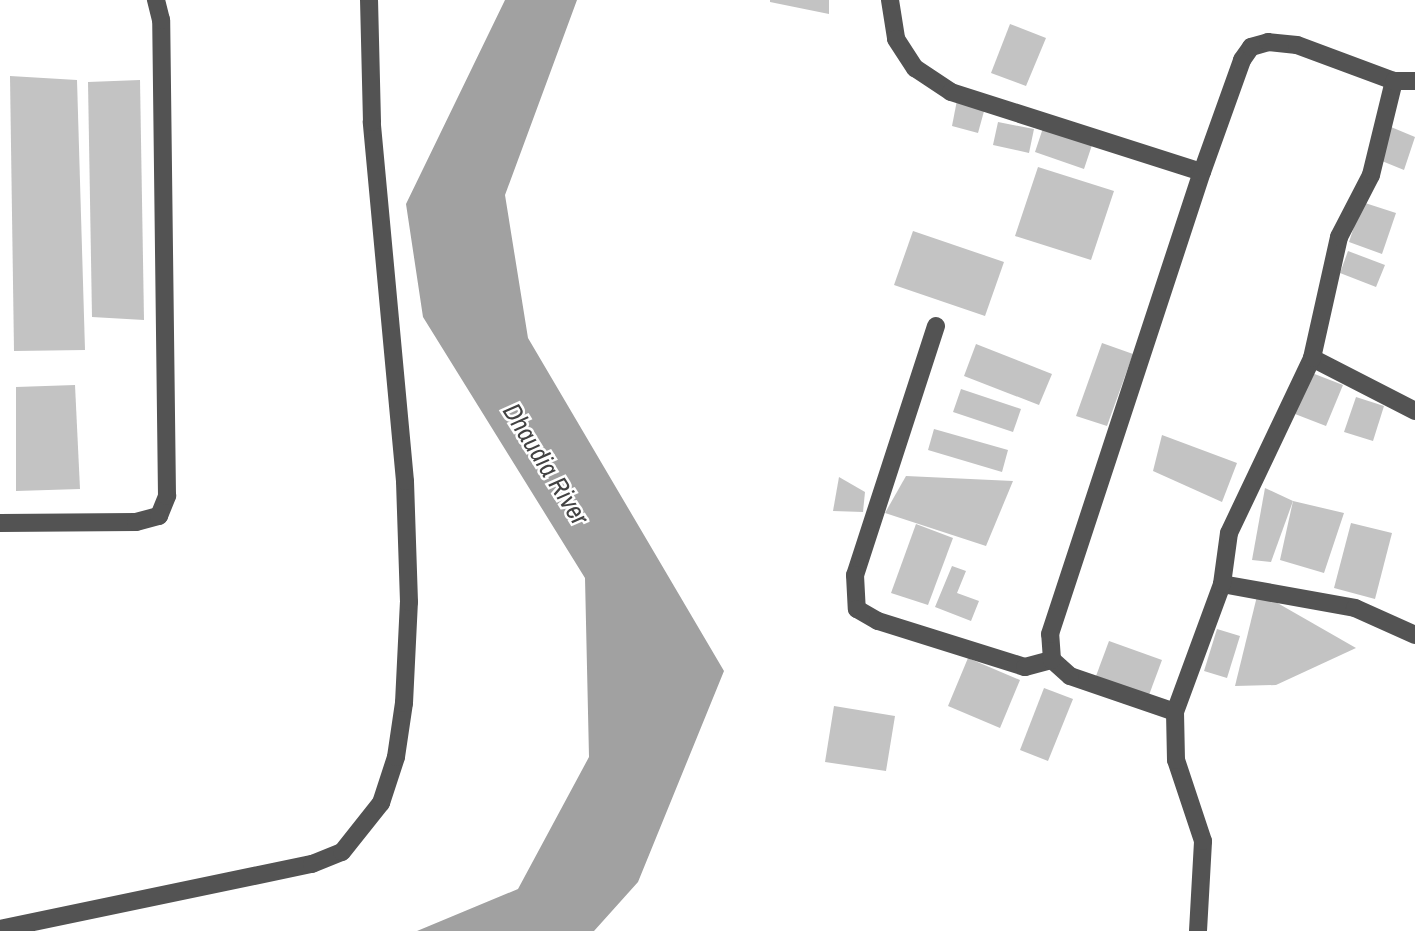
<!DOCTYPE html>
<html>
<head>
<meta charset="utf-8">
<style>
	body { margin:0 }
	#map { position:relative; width:1415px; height:931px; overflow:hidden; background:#fff; font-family:"Archivo Narrow",sans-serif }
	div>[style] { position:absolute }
	.water>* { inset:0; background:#a1a1a1 }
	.building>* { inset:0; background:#c3c3c3 }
	.minor>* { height:18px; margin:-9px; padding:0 9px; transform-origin:9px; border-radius:9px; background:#535353 }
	span { translate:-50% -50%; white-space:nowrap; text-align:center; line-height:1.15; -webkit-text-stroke:5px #fff; paint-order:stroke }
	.water-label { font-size:26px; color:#424242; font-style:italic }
</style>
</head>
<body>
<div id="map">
	<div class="water">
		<i style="clip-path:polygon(505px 0,577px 0,505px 195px,528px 338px,724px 671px,638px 882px,594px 931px,417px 931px,518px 889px,589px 757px,585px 578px,423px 317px,406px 204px)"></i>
	</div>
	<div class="building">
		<i style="clip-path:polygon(770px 0,829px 0,829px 14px,770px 2px)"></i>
		<i style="clip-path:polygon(1010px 24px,1046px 38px,1026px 86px,991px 73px)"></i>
		<i style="clip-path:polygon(10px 76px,77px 80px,85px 350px,14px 351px)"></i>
		<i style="clip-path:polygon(140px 80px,144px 320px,92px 317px,88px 82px)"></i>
		<i style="clip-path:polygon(958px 95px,986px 104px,978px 133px,952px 126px)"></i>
		<i style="clip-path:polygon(998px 122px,1034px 129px,1029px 153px,993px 145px)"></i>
		<i style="clip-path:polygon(1045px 122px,1094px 139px,1084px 169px,1035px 152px)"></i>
		<i style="clip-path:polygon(1391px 127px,1415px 137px,1404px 170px,1377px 159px)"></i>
		<i style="clip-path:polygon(1038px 167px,1114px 191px,1091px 260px,1015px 236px)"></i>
		<i style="clip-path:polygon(1362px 202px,1396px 213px,1382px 254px,1349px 242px)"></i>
		<i style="clip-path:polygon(913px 231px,1004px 262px,985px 316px,894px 285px)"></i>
		<i style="clip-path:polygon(1348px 251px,1385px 265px,1376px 287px,1340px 273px)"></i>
		<i style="clip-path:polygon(1102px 343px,1133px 354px,1107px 426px,1076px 416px)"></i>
		<i style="clip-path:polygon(976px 344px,1052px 374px,1039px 405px,964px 376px)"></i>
		<i style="clip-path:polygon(1312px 373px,1343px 385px,1326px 426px,1295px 414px)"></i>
		<i style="clip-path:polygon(75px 385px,80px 489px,16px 491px,16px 387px)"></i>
		<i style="clip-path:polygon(961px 389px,1021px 409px,1013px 432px,953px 412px)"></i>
		<i style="clip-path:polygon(1356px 397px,1384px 406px,1373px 441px,1344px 432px)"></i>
		<i style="clip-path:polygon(934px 429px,1008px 450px,1002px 472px,928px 450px)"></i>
		<i style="clip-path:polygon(1162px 435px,1237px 463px,1222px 502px,1153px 471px)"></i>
		<i style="clip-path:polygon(906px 476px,1013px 481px,986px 546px,885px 513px)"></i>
		<i style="clip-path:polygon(839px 477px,865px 492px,863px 512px,833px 511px)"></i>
		<i style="clip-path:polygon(1265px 488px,1293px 501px,1271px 562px,1252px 560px)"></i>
		<i style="clip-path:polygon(1293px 501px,1344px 513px,1324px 573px,1280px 560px)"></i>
		<i style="clip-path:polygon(1351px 523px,1392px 533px,1375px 599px,1334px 588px)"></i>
		<i style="clip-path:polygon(916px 524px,953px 538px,928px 605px,891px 593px)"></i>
		<i style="clip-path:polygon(952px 566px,966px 571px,957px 593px,979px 601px,971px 621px,935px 607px)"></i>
		<i style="clip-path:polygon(1258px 592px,1356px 648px,1276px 685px,1235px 686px)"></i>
		<i style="clip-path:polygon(1217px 629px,1240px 636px,1227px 678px,1204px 671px)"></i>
		<i style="clip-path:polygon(1109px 641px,1162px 660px,1149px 695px,1096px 676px)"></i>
		<i style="clip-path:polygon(968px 658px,1020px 680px,1000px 728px,948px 706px)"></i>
		<i style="clip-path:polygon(1044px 688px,1073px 699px,1048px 761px,1020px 750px)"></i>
		<i style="clip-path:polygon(834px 706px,895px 716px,886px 771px,825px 762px)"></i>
	</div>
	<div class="minor">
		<i style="left:890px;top:0;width:39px;rotate:81deg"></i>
		<i style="left:896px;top:39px;width:35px;rotate:57deg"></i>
		<i style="left:915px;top:68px;width:43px;rotate:33.7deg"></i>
		<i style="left:951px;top:92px;width:263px;rotate:17.7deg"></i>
		<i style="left:936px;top:326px;width:262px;rotate:108deg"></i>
		<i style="left:855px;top:575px;width:34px;rotate:87deg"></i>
		<i style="left:857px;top:609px;width:24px;rotate:30deg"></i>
		<i style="left:878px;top:621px;width:154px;rotate:17.4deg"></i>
		<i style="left:1025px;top:667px;width:28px;rotate:-15deg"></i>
		<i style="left:1312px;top:358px;width:116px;rotate:27.2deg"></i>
		<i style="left:0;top:523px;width:136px;rotate:-0.4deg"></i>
		<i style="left:136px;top:522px;width:24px;rotate:-15deg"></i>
		<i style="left:159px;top:516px;width:22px;rotate:-68deg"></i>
		<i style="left:167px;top:496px;width:476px;rotate:-90.7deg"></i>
		<i style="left:161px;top:20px;width:21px;rotate:-104deg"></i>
		<i style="left:1222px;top:584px;width:135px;rotate:10.2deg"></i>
		<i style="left:1355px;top:608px;width:66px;rotate:24.2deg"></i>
		<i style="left:1175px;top:712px;width:111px;rotate:-161.1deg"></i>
		<i style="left:1070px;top:676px;width:24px;rotate:-138deg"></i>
		<i style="left:1052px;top:660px;width:26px;rotate:-94deg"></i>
		<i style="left:1050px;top:634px;width:486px;rotate:-71.8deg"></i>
		<i style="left:1202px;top:172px;width:119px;rotate:-70.3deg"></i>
		<i style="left:1242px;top:60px;width:16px;rotate:-55deg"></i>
		<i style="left:1251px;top:47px;width:18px;rotate:-16deg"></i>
		<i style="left:1268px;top:42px;width:29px;rotate:6deg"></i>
		<i style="left:1297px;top:45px;width:103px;rotate:20.4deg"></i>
		<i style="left:0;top:929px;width:319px;rotate:-11.8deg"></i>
		<i style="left:312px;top:864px;width:32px;rotate:-22deg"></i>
		<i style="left:342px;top:852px;width:63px;rotate:-51.5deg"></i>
		<i style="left:381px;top:803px;width:48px;rotate:-71.9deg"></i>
		<i style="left:396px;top:757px;width:55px;rotate:-81.6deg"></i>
		<i style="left:404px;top:703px;width:101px;rotate:-87.2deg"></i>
		<i style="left:409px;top:602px;width:121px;rotate:-91.9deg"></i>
		<i style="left:405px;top:481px;width:361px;rotate:-95.3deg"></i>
		<i style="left:372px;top:122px;width:122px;rotate:-91.4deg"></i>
		<i style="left:1198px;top:931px;width:90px;rotate:-86.8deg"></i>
		<i style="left:1203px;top:841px;width:85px;rotate:-108.4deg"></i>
		<i style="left:1176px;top:760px;width:48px;rotate:-91.2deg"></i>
		<i style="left:1175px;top:712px;width:136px;rotate:-69.8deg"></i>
		<i style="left:1222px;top:584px;width:51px;rotate:-82.2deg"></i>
		<i style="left:1229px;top:533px;width:194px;rotate:-64.6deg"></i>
		<i style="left:1312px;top:358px;width:124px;rotate:-77.4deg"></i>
		<i style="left:1339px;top:237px;width:70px;rotate:-62.7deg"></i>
		<i style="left:1371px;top:175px;width:97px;rotate:-76.3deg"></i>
		<i style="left:1394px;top:81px;width:21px"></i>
	</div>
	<div class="water-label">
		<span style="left:546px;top:464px;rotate:58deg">Dhaudia River</span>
	</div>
</div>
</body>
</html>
